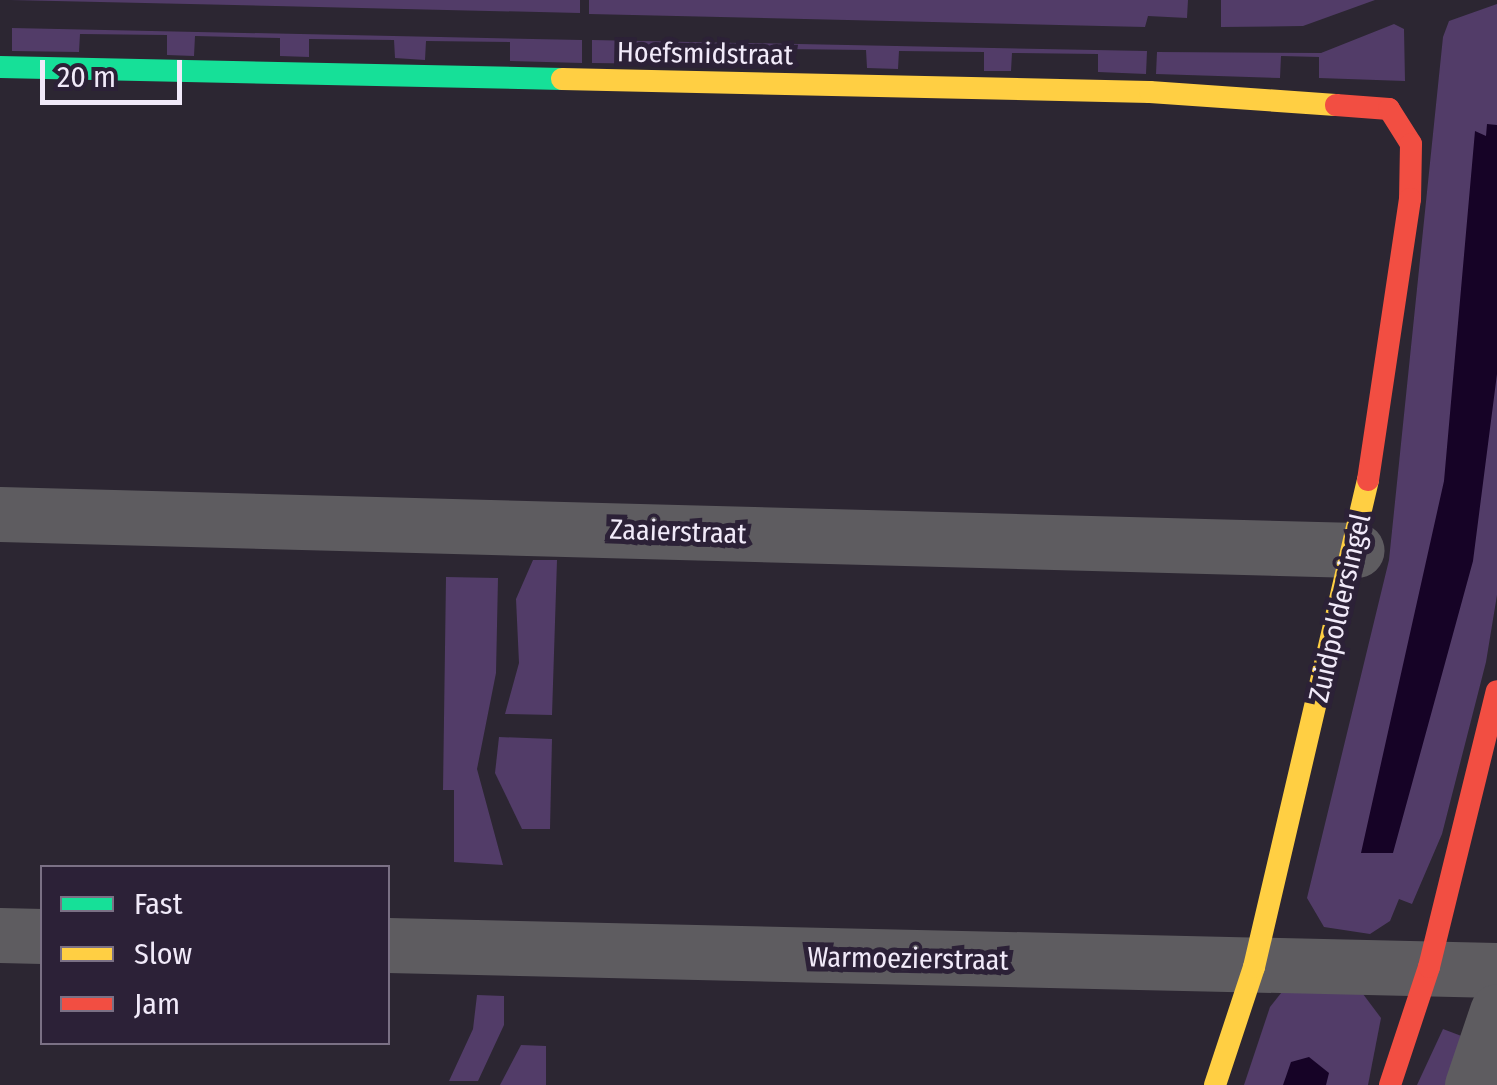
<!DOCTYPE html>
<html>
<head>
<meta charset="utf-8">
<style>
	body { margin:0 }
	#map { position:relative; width:1497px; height:1085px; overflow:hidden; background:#2c2632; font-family:"Fira Sans Condensed",sans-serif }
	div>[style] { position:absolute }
	.green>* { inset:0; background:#523c68 }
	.water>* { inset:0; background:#160326 }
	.street>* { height:55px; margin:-27.5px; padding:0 27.5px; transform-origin:27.5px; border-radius:27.5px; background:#5e5c60 }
	.fast>* { height:22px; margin:-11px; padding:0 11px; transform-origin:11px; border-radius:11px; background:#16e098 }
	.slow>* { height:22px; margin:-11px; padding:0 11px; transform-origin:11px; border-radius:11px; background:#ffcf43 }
	.jam>* { height:22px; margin:-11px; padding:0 11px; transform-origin:11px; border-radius:11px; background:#f24e42 }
	span { translate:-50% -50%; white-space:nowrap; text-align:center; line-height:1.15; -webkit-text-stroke:10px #2c2137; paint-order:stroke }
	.street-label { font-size:28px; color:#f1eaf9 }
	.legend { position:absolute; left:40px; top:865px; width:350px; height:180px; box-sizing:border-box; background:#2c2137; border:2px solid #7b7185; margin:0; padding:12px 18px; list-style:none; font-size:30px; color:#f1eaf9 }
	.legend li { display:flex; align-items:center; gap:20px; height:50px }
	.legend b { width:50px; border:2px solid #7b7185 }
	.scale { position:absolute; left:40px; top:60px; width:142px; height:45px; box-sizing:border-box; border:5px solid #f1eaf9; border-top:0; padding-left:12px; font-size:30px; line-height:35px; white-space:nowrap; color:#f1eaf9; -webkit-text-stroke:8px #2c2137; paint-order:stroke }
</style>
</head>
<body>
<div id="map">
	<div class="green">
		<i style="clip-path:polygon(10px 0,580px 0,580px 13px)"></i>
		<i style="clip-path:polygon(589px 0,1188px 0,1187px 18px,1148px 16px,1145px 27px,589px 14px)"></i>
		<i style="clip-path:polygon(1221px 0,1375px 0,1303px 26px,1221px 27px)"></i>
		<i style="clip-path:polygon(1497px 4px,1497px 595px,1486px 662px,1442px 834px,1412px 904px,1399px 899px,1390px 921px,1370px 934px,1324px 927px,1307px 898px,1389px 560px,1443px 37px,1449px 21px)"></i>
		<i style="clip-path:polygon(1394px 24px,1404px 29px,1405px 81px,1319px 78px,1319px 57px,1281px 56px,1280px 78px,1156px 74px,1157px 52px,1321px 53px)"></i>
		<i style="clip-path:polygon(12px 28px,582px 40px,582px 63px,510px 61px,510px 42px,426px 41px,425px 60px,395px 58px,394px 40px,309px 39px,309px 57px,280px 56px,280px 38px,195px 36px,194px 56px,167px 55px,167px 35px,80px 34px,79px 52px,12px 51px)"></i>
		<i style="clip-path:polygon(592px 40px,1147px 51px,1146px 74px,1098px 72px,1098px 54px,1012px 53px,1011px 71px,984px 71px,984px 52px,899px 51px,898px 69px,867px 68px,866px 50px,782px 49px,781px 67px,755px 66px,755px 48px,672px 47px,671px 64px,592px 63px)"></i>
		<i style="clip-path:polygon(533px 560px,557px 560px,552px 715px,505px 714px,519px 663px,516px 599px)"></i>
		<i style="clip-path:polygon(446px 577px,498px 578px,496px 673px,477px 769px,503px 865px,454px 862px,454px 790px,443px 790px)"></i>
		<i style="clip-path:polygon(499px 737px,552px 739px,550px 829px,522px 829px,495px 773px)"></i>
		<i style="clip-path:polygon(1289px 983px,1360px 990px,1381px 1018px,1368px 1085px,1244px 1085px,1270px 1007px)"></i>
		<i style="clip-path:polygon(477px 995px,504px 996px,504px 1025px,478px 1081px,449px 1081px,473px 1029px)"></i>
		<i style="clip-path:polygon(1443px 1029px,1472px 1040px,1456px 1085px,1417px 1085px)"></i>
		<i style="clip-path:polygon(521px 1045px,546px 1046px,546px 1085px,500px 1085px)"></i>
	</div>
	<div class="water">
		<i style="clip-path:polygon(1487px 124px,1497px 125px,1497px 374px,1473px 561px,1393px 853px,1361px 853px,1444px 481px,1475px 131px,1486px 136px)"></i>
		<i style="clip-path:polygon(1309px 1057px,1329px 1073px,1326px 1085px,1283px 1085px,1291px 1062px)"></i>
	</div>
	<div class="street">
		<i style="left:0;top:514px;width:1357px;rotate:1.52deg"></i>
		<i style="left:0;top:935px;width:42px;rotate:1.4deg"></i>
		<i style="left:388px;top:945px;width:1109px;rotate:1.29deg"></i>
		<i style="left:1472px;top:1085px;width:78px;rotate:-71.3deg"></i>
	</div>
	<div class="fast">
		<i style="left:0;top:67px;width:562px;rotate:1.22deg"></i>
	</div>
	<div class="slow">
		<i style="left:562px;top:79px;width:588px;rotate:1.27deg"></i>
		<i style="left:1150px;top:92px;width:186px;rotate:4deg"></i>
		<i style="left:1215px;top:1085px;width:124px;rotate:-71.7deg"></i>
		<i style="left:1254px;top:967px;width:500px;rotate:-76.83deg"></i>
	</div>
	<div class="jam">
		<i style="left:1336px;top:105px;width:53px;rotate:4.3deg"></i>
		<i style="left:1389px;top:109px;width:41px;rotate:57.8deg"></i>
		<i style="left:1411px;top:144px;width:55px;rotate:91deg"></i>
		<i style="left:1410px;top:199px;width:284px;rotate:98.5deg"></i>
		<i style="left:1390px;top:1085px;width:124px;rotate:-71.7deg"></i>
		<i style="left:1429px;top:967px;width:284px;rotate:-76.2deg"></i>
	</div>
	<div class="street-label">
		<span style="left:705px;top:54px;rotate:1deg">Hoefsmidstraat</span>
		<span style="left:678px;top:532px;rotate:2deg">Zaaierstraat</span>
		<span style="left:1340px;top:608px;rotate:-77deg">Zuidpoldersingel</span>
		<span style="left:908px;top:959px;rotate:1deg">Warmoezierstraat</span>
	</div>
	<ul class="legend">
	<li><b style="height:12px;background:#16e098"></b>Fast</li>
	<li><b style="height:12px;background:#ffcf43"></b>Slow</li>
	<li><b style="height:12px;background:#f24e42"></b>Jam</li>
	</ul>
	<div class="scale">20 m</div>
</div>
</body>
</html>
